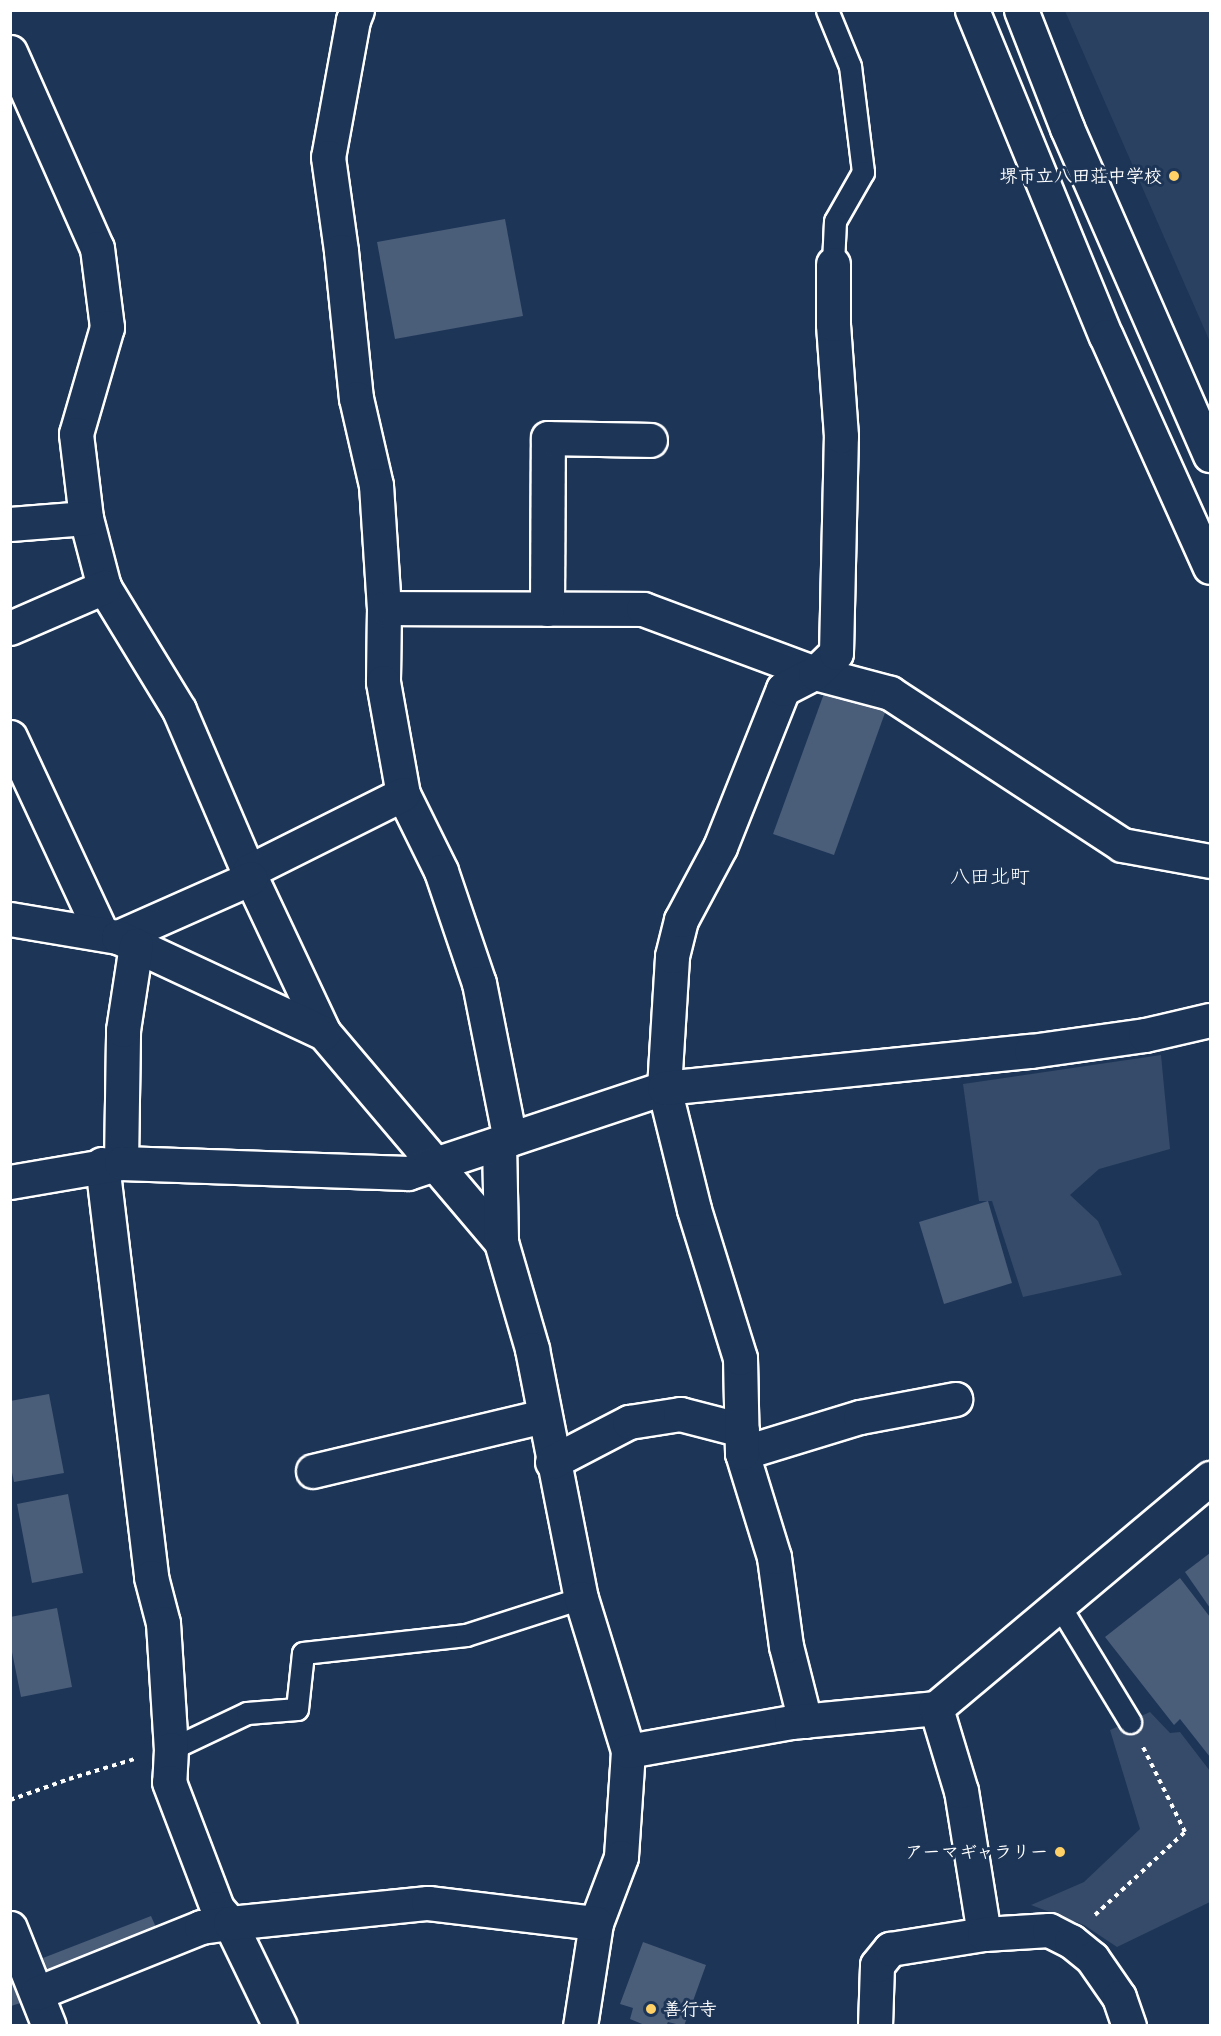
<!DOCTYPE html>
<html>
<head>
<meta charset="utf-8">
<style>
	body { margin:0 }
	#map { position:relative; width:1221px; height:2036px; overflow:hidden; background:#1d3557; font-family:Sriracha,"Klee One",sans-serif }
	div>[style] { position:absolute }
	.built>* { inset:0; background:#2a4161 }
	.green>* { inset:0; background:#364b69 }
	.building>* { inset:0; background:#4a5d79 }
	.path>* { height:4px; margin-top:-2px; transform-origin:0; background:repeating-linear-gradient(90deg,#fff 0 4.5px,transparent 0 9px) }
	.roads { filter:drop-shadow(2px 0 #fff) drop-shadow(-2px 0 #fff) drop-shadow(0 2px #fff) drop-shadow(0 -2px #fff) }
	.lane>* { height:21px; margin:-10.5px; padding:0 10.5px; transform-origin:10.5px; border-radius:10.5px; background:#1d3557 }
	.street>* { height:33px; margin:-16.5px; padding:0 16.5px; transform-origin:16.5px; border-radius:16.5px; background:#1d3557 }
	.secondary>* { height:33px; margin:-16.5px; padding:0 16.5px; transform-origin:16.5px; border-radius:16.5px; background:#1d3557 }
	.dots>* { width:16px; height:16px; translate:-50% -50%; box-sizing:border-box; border:3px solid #1d3557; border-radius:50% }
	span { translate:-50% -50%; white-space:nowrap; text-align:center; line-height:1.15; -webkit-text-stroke:6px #1d3557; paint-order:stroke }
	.poi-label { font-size:18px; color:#fff; font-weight:700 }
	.right { translate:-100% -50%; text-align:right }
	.left { translate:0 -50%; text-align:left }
	.neighbourhood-label { font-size:20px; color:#fff }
	.frame { position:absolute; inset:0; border:12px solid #fff; pointer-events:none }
</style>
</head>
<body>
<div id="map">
	<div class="built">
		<i style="clip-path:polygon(1065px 11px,1210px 11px,1210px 342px)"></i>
	</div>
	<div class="green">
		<i style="clip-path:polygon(1161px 1055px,1170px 1149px,1099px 1169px,1070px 1195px,1098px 1221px,1122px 1275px,1023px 1297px,992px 1201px,979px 1201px,963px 1084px)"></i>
		<i style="clip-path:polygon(1150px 1712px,1170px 1733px,1180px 1732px,1210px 1771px,1210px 1902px,1117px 1947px,1084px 1925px,1031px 1905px,1084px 1882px,1140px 1829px,1110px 1730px)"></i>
	</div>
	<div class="building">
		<i style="clip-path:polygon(505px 219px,523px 316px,395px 339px,377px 242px)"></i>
		<i style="clip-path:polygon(826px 688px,886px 710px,834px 855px,773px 834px)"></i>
		<i style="clip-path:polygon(988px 1201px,1012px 1283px,944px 1304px,919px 1222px)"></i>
		<i style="clip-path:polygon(49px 1394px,64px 1473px,14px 1482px,10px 1463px,10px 1401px)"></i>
		<i style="clip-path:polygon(68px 1494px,83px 1573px,32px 1583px,17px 1504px)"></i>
		<i style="clip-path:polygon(1210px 1553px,1210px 1608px,1185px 1572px)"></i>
		<i style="clip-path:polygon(1180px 1578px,1210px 1617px,1210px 1757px,1180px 1719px,1174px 1725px,1105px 1637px)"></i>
		<i style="clip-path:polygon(57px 1608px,72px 1687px,21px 1697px,10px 1642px,10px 1617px)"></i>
		<i style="clip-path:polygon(151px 1916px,159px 1934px,63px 1972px,48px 1971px,43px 1958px)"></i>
		<i style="clip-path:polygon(643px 1942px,706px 1965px,684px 2026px,668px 2022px,666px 2026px,647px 2026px,630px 2019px,633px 2008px,620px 2004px)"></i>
		<i style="clip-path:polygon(21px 1980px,27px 2001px,11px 2006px,10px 1983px)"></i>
	</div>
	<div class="path">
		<i style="left:10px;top:1800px;width:63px;rotate:-19.6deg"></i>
		<i style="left:69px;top:1779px;width:69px;rotate:-16.9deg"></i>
		<i style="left:1095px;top:1915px;width:122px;rotate:-42.7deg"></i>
		<i style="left:1185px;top:1832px;width:95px;rotate:-116.3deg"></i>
	</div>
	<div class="roads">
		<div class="lane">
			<i style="left:827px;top:10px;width:61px;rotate:67.7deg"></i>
			<i style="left:850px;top:66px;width:107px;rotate:83deg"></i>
			<i style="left:863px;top:172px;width:56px;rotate:119.7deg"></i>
			<i style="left:835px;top:221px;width:43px;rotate:92.7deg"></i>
			<i style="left:1059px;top:1605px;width:137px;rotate:58.7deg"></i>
			<i style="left:171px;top:1749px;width:84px;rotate:-25.3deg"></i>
			<i style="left:247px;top:1713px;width:50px;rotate:-4.6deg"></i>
			<i style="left:297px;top:1709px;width:56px;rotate:-83.9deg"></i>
			<i style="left:303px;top:1653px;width:164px;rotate:-6.3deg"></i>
			<i style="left:466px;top:1635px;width:121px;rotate:-17.8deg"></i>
		</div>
		<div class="street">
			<i style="left:357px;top:10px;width:11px;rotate:112deg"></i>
			<i style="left:353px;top:20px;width:139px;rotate:100.3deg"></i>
			<i style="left:328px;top:157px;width:95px;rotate:82.1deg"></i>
			<i style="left:341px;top:251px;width:148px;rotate:84.2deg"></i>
			<i style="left:356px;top:398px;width:89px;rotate:77.1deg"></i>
			<i style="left:376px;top:485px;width:123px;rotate:86.3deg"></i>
			<i style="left:384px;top:608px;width:74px;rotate:90.8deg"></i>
			<i style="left:383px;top:682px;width:114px;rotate:79.9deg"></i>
			<i style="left:403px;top:794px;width:86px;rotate:63.7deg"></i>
			<i style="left:441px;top:871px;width:118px;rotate:71.3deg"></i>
			<i style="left:479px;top:983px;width:159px;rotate:78.8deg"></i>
			<i style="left:10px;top:52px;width:214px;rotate:66.1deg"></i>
			<i style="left:97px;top:248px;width:80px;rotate:82.8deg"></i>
			<i style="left:107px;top:327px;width:111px;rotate:106.2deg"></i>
			<i style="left:76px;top:434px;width:85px;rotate:83.2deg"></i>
			<i style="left:86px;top:518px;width:71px;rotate:75.4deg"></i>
			<i style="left:104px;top:587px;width:144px;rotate:58.6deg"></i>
			<i style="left:179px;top:710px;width:183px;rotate:66.8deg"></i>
			<i style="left:251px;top:878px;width:171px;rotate:64.8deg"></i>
			<i style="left:324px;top:1033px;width:274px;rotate:49.7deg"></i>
			<i style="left:10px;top:524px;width:76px;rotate:-4.5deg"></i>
			<i style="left:384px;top:608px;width:259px;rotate:0.2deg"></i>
			<i style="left:643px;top:609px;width:184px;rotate:20.4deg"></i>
			<i style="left:815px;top:673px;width:78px;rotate:14.9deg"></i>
			<i style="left:890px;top:693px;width:277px;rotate:33.2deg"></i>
			<i style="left:1122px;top:845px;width:89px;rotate:10.3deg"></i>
			<i style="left:547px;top:609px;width:171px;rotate:-89.7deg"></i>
			<i style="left:548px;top:438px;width:102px;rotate:1.1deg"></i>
			<i style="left:10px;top:628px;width:103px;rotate:-23.6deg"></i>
			<i style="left:10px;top:737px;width:217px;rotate:65deg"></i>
			<i style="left:249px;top:871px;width:172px;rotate:-26.6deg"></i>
			<i style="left:10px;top:919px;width:109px;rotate:9.5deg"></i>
			<i style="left:118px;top:937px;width:145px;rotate:-23.9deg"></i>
			<i style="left:118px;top:937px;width:227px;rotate:25deg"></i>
			<i style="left:499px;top:1143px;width:99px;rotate:88.8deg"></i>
			<i style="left:501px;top:1242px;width:111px;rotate:73.8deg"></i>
			<i style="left:532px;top:1349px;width:254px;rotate:78.9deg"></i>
			<i style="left:581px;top:1598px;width:160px;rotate:72.9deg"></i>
			<i style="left:628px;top:1751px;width:106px;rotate:93.8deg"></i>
			<i style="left:621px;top:1857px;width:71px;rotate:110.7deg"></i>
			<i style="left:596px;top:1923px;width:104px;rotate:98.8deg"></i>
			<i style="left:121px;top:1163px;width:133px;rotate:-89.1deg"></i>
			<i style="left:123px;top:1030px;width:86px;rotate:-81.3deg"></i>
			<i style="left:102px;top:1164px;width:416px;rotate:83.2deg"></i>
			<i style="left:151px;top:1577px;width:48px;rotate:75.4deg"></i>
			<i style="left:163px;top:1623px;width:126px;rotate:86.4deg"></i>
			<i style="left:171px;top:1749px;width:33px;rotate:93deg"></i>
			<i style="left:169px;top:1782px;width:135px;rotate:69.1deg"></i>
			<i style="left:217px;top:1908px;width:20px;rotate:49deg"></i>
			<i style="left:230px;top:1923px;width:114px;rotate:64.1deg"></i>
			<i style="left:742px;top:1453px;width:123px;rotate:-17deg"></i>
			<i style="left:860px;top:1417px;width:97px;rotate:-10.7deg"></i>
			<i style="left:552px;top:1462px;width:87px;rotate:-27.5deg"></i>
			<i style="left:629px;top:1422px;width:52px;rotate:-8.9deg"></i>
			<i style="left:680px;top:1414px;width:64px;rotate:14.5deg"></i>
			<i style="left:313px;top:1471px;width:237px;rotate:-13.4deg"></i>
			<i style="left:805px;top:1721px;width:77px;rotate:-104.2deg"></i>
			<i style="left:786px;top:1646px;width:90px;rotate:-97.7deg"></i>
			<i style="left:774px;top:1557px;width:109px;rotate:-107.1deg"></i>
			<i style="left:742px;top:1453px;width:95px;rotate:-91.2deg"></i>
			<i style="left:740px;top:1358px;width:156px;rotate:-107.2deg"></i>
			<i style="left:694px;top:1209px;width:125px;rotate:-103.9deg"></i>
			<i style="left:664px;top:1088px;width:132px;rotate:-86.5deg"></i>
			<i style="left:672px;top:956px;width:37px;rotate:-76deg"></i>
			<i style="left:681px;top:920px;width:83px;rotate:-61.9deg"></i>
			<i style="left:720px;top:847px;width:170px;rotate:-68.3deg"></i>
			<i style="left:783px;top:689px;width:36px;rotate:-27deg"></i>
			<i style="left:815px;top:673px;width:29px;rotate:-44deg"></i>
			<i style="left:836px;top:653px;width:217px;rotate:-88.7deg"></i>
			<i style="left:841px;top:436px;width:112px;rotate:-94.1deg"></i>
			<i style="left:833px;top:324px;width:60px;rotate:-90deg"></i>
			<i style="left:628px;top:1751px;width:166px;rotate:-10.1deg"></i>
			<i style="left:791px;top:1722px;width:146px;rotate:-5.5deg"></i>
			<i style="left:10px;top:1928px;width:105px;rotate:68.3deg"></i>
			<i style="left:984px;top:1934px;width:145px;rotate:-99.1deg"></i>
			<i style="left:961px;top:1791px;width:87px;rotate:-106.8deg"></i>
			<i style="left:936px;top:1708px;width:358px;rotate:-40deg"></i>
			<i style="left:37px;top:1993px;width:177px;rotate:-21.9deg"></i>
			<i style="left:201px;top:1927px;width:29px;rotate:-8deg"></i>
			<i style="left:230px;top:1923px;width:199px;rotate:-5.8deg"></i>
			<i style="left:428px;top:1903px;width:169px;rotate:6.8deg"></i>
			<i style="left:875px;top:2026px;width:61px;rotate:-88.1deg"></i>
			<i style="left:877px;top:1965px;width:21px;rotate:-51deg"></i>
			<i style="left:890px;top:1949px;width:95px;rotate:-9.1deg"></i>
			<i style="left:984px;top:1934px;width:65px;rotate:-3.5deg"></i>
			<i style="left:1049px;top:1930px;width:25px;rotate:27deg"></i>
			<i style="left:1071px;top:1941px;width:27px;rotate:39deg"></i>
			<i style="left:1092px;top:1958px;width:47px;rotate:55.3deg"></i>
			<i style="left:1119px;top:1997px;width:31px;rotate:71deg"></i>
		</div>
		<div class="secondary">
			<i style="left:972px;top:10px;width:352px;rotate:67.7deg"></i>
			<i style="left:1106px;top:336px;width:253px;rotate:65.8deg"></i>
			<i style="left:1021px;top:10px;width:127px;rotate:68.7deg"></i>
			<i style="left:1067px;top:128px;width:357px;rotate:66.4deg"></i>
			<i style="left:10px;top:1182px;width:113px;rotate:-9.7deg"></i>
			<i style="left:121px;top:1163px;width:287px;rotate:2deg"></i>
			<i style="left:408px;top:1173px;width:270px;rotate:-18.4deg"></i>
			<i style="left:664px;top:1088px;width:369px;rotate:-5.8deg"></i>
			<i style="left:1031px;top:1051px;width:115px;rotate:-8deg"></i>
			<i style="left:1145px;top:1035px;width:67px;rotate:-13deg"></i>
		</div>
	</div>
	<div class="dots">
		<i style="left:1174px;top:176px;background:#ffd166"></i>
		<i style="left:1060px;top:1852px;background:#ffd166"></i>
		<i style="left:651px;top:2009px;background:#ffd166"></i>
	</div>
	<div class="poi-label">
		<span class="right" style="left:1162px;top:176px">堺市立八田荘中学校</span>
		<span class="right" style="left:1048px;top:1852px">アーマギャラリー</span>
		<span class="left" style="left:663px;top:2009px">善行寺</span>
	</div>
	<div class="neighbourhood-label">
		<span style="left:990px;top:876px">八田北町</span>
	</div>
	<div class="frame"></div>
</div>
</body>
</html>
